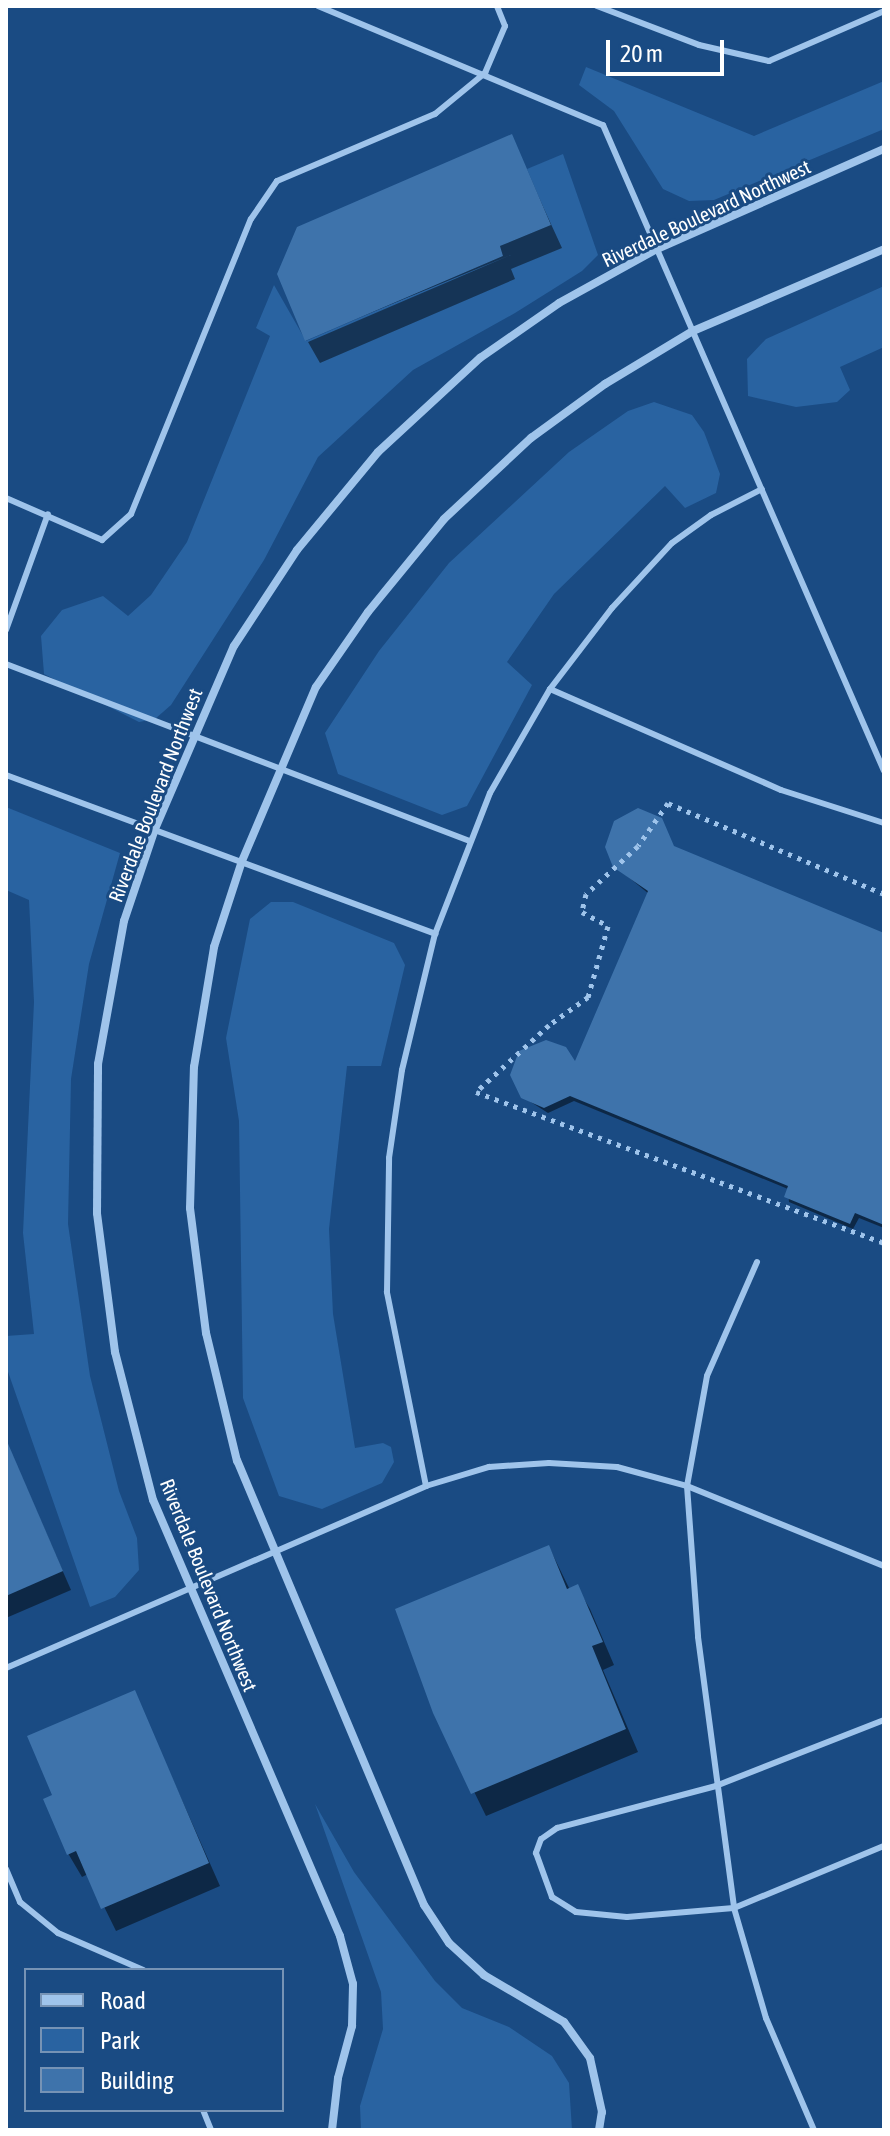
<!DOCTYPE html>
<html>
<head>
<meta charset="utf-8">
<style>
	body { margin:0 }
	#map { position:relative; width:890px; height:2136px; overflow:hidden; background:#1a4b83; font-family:"Asap Condensed",sans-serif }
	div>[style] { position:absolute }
	.green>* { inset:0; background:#2963a1 }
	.shadow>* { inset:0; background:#0007 }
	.building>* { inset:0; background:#3e73ab }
	.path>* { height:5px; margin-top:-2.5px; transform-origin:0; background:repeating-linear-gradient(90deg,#9fc4eb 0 4px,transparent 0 10px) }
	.service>* { height:6px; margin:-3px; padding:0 3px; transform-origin:3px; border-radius:3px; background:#9fc4eb }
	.minor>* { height:8px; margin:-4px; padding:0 4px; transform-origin:4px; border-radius:4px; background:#9fc4eb }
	span { translate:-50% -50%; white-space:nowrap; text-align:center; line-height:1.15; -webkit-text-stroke:6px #1a4b83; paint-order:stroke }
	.street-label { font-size:20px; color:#fff }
	.frame { position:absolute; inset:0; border:8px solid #fff; pointer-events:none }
	.legend { position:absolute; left:24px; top:1968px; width:260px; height:144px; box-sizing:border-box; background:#1a4b83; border:2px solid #7693b5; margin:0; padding:10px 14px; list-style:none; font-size:24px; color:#fff }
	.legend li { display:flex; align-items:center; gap:16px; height:40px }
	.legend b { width:40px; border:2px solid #7693b5 }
	.scale { position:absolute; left:606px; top:40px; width:118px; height:36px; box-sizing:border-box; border:4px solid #fff; border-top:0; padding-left:10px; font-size:24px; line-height:28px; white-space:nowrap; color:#fff; -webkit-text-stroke:6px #1a4b83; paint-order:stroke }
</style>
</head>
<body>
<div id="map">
	<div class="green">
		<i style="clip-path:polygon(586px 67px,754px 136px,884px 81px,884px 129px,714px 200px,689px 201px,663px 189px,614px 111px,579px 85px)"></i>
		<i style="clip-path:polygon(563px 154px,598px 255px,582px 271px,515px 313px,413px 370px,318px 457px,264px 560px,171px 705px,155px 719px,139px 722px,44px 674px,41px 636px,62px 610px,103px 596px,128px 616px,151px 595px,187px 542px,270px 336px,256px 328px,274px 285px,306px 341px,503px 256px,500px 246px,551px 225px,527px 169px)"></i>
		<i style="clip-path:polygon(884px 286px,884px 347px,840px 367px,850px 390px,837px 402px,796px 407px,748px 396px,747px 359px,766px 339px)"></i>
		<i style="clip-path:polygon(654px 402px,692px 415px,704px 432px,720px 474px,716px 493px,685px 508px,665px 486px,554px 594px,507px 662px,532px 685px,467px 806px,442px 815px,338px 774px,325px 733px,379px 651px,449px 563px,569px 452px,628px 411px)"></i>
		<i style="clip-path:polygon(6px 807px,120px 853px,89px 964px,71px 1079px,68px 1224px,90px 1376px,119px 1491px,137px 1538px,139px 1570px,115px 1597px,90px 1607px,6px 1366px,6px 1336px,34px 1334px,23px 1233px,34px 1002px,29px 900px,6px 890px)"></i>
		<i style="clip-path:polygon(271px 902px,293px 902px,394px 943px,405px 965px,381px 1066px,347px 1066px,329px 1229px,333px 1314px,355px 1448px,383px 1443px,391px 1447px,394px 1462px,382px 1483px,322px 1509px,279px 1496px,243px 1398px,239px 1121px,226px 1038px,250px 919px)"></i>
		<i style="clip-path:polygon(315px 1804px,354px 1872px,435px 1981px,462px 2008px,509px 2027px,552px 2056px,569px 2083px,572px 2130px,361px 2130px,360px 2106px,383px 2029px,381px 1992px)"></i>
	</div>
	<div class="shadow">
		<i style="clip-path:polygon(511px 137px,562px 248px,511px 269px,515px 279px,320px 363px,308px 342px,513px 254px,307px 339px)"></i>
		<i style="clip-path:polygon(674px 848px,884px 935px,884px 1228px,859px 1218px,853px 1229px,789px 1202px,788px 1189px,574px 1101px,548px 1113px,523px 1097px,575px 1065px,649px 894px,615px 866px)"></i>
		<i style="clip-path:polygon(6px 1441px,71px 1590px,6px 1618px)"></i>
		<i style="clip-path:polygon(549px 1547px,570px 1590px,577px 1587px,590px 1609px,614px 1665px,603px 1670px,638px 1752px,486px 1816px,435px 1712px)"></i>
		<i style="clip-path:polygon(134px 1692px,220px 1886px,116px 1931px,88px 1874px,82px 1877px,69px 1855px,46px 1800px,55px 1796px)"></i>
	</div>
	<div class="building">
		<i style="clip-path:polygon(512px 134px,551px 225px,500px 246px,503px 256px,305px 341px,277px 274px,297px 227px)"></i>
		<i style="clip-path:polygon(638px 808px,662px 818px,674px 846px,884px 933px,884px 1225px,855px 1213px,850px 1224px,784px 1197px,788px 1186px,570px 1096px,544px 1108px,521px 1098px,510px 1075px,519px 1051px,546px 1040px,566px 1047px,575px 1061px,648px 891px,613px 867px,605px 847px,614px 821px)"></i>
		<i style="clip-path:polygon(6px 1439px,63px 1571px,6px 1596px)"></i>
		<i style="clip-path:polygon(549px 1545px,567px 1589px,578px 1584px,603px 1642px,592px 1646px,626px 1729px,471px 1794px,433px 1713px,395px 1609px)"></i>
		<i style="clip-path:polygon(135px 1690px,209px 1863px,101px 1909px,76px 1851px,67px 1855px,43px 1799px,52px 1795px,27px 1736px)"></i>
	</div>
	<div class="path">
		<i style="left:884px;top:894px;width:234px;rotate:-157.2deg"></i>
		<i style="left:668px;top:803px;width:52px;rotate:124.9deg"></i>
		<i style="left:638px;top:846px;width:71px;rotate:137.3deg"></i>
		<i style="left:586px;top:894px;width:18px;rotate:103deg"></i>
		<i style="left:582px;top:912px;width:30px;rotate:28deg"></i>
		<i style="left:608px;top:926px;width:74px;rotate:105.7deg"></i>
		<i style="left:588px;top:997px;width:48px;rotate:144.3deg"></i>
		<i style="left:549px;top:1025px;width:99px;rotate:137.5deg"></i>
		<i style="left:476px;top:1092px;width:435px;rotate:20.3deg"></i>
	</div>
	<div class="service">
		<i style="left:318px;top:6px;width:309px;rotate:22.7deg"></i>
		<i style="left:603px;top:125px;width:704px;rotate:66.49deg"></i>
		<i style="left:597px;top:6px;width:109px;rotate:20.9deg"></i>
		<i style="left:699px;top:45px;width:72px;rotate:12.9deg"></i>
		<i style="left:769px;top:61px;width:125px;rotate:-23.5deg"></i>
		<i style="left:6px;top:498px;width:105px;rotate:23.6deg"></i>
		<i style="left:102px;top:540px;width:39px;rotate:-42deg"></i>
		<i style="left:131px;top:514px;width:318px;rotate:-67.9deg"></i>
		<i style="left:251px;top:219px;width:46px;rotate:-55.6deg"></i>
		<i style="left:277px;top:181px;width:172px;rotate:-23deg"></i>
		<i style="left:435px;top:114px;width:65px;rotate:-39.4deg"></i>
		<i style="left:485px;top:73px;width:51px;rotate:-66.9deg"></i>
		<i style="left:505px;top:26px;width:22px;rotate:-112deg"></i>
		<i style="left:6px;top:630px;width:123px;rotate:-70.1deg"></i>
		<i style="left:6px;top:664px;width:497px;rotate:20.9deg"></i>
		<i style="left:550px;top:689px;width:252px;rotate:23.6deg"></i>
		<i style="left:781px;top:790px;width:108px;rotate:17.8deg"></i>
		<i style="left:6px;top:775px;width:458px;rotate:20.3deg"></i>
		<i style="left:757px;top:1262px;width:124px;rotate:113.7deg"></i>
		<i style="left:707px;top:1376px;width:112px;rotate:100.3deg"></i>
		<i style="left:687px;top:1486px;width:151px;rotate:85.8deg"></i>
		<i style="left:698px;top:1637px;width:273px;rotate:82.4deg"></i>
		<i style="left:734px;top:1908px;width:115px;rotate:73.8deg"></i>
		<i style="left:766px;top:2018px;width:122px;rotate:66.8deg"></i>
		<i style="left:426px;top:1486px;width:198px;rotate:-101.4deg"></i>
		<i style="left:387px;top:1292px;width:134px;rotate:-89.1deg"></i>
		<i style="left:389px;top:1158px;width:89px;rotate:-81.6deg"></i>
		<i style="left:402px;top:1070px;width:140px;rotate:-76.4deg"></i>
		<i style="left:435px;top:934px;width:151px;rotate:-68.7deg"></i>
		<i style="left:490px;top:793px;width:120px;rotate:-60deg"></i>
		<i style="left:550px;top:689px;width:102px;rotate:-52.6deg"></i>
		<i style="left:612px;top:608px;width:88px;rotate:-47.3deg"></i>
		<i style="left:672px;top:543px;width:48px;rotate:-35.7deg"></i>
		<i style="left:711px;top:515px;width:57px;rotate:-27deg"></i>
		<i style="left:6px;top:1668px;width:458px;rotate:-23.4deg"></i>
		<i style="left:426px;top:1486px;width:66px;rotate:-16.8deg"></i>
		<i style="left:489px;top:1467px;width:60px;rotate:-3.8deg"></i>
		<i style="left:549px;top:1463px;width:68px;rotate:3.4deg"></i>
		<i style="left:617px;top:1467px;width:73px;rotate:15.2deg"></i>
		<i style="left:687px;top:1486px;width:213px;rotate:22.1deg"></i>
		<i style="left:884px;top:1720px;width:180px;rotate:158.6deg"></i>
		<i style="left:716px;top:1786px;width:164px;rotate:165.2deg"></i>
		<i style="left:557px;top:1828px;width:19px;rotate:145deg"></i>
		<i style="left:541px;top:1839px;width:15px;rotate:110deg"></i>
		<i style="left:536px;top:1853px;width:47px;rotate:70deg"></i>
		<i style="left:552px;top:1897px;width:28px;rotate:32deg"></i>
		<i style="left:576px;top:1912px;width:51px;rotate:5.6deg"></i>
		<i style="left:627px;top:1917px;width:107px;rotate:-4.8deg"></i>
		<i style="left:734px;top:1908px;width:162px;rotate:-22.5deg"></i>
		<i style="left:6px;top:1869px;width:36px;rotate:67deg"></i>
		<i style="left:20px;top:1902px;width:49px;rotate:39.2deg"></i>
		<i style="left:58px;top:1933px;width:93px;rotate:23.5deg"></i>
		<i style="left:203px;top:2110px;width:22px;rotate:68deg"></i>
	</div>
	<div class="minor">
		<i style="left:332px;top:2130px;width:52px;rotate:-83.4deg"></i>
		<i style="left:338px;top:2078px;width:54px;rotate:-74.9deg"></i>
		<i style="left:352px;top:2026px;width:42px;rotate:-88.6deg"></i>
		<i style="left:353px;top:1984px;width:50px;rotate:-105.2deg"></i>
		<i style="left:340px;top:1936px;width:474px;rotate:-113.2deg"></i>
		<i style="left:153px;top:1500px;width:153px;rotate:-104.4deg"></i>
		<i style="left:115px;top:1352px;width:140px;rotate:-97.4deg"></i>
		<i style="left:97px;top:1213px;width:149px;rotate:-89.6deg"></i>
		<i style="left:98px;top:1064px;width:145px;rotate:-79.7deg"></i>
		<i style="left:124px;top:921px;width:97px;rotate:-71.4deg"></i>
		<i style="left:155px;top:829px;width:199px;rotate:-66.7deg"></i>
		<i style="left:234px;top:646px;width:115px;rotate:-56.7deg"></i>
		<i style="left:297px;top:550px;width:127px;rotate:-50.4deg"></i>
		<i style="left:378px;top:452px;width:139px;rotate:-42.7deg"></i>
		<i style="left:480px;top:358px;width:96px;rotate:-34.8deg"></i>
		<i style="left:559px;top:303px;width:112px;rotate:-28.9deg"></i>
		<i style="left:657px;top:249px;width:248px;rotate:-23.8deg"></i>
		<i style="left:599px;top:2130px;width:18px;rotate:-81deg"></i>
		<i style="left:602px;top:2112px;width:55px;rotate:-102.5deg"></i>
		<i style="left:590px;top:2058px;width:44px;rotate:-125.8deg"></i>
		<i style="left:564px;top:2022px;width:93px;rotate:-149.6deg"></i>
		<i style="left:484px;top:1975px;width:47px;rotate:-137.6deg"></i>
		<i style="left:449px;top:1943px;width:45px;rotate:-123.3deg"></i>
		<i style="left:424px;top:1905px;width:482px;rotate:-112.8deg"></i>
		<i style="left:237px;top:1461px;width:132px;rotate:-103.6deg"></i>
		<i style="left:206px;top:1333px;width:126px;rotate:-97.3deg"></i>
		<i style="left:190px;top:1208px;width:141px;rotate:-88.4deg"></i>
		<i style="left:194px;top:1067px;width:122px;rotate:-80.5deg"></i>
		<i style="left:214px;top:947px;width:90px;rotate:-72deg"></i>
		<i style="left:242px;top:861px;width:189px;rotate:-67deg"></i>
		<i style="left:316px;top:687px;width:91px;rotate:-55.3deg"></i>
		<i style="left:368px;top:612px;width:120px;rotate:-50.7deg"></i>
		<i style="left:444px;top:519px;width:119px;rotate:-43deg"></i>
		<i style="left:531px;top:438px;width:92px;rotate:-36.1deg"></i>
		<i style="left:605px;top:384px;width:103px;rotate:-31.1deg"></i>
		<i style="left:693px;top:331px;width:208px;rotate:-23.2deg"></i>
	</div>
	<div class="street-label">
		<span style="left:706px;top:213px;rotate:-25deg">Riverdale Boulevard Northwest</span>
		<span style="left:155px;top:795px;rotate:-69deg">Riverdale Boulevard Northwest</span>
		<span style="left:209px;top:1585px;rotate:68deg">Riverdale Boulevard Northwest</span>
	</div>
	<div class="frame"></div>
	<ul class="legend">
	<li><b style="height:10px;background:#9fc4eb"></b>Road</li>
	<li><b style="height:22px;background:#2963a1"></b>Park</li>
	<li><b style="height:22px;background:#3e73ab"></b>Building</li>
	</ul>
	<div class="scale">20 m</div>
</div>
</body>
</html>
